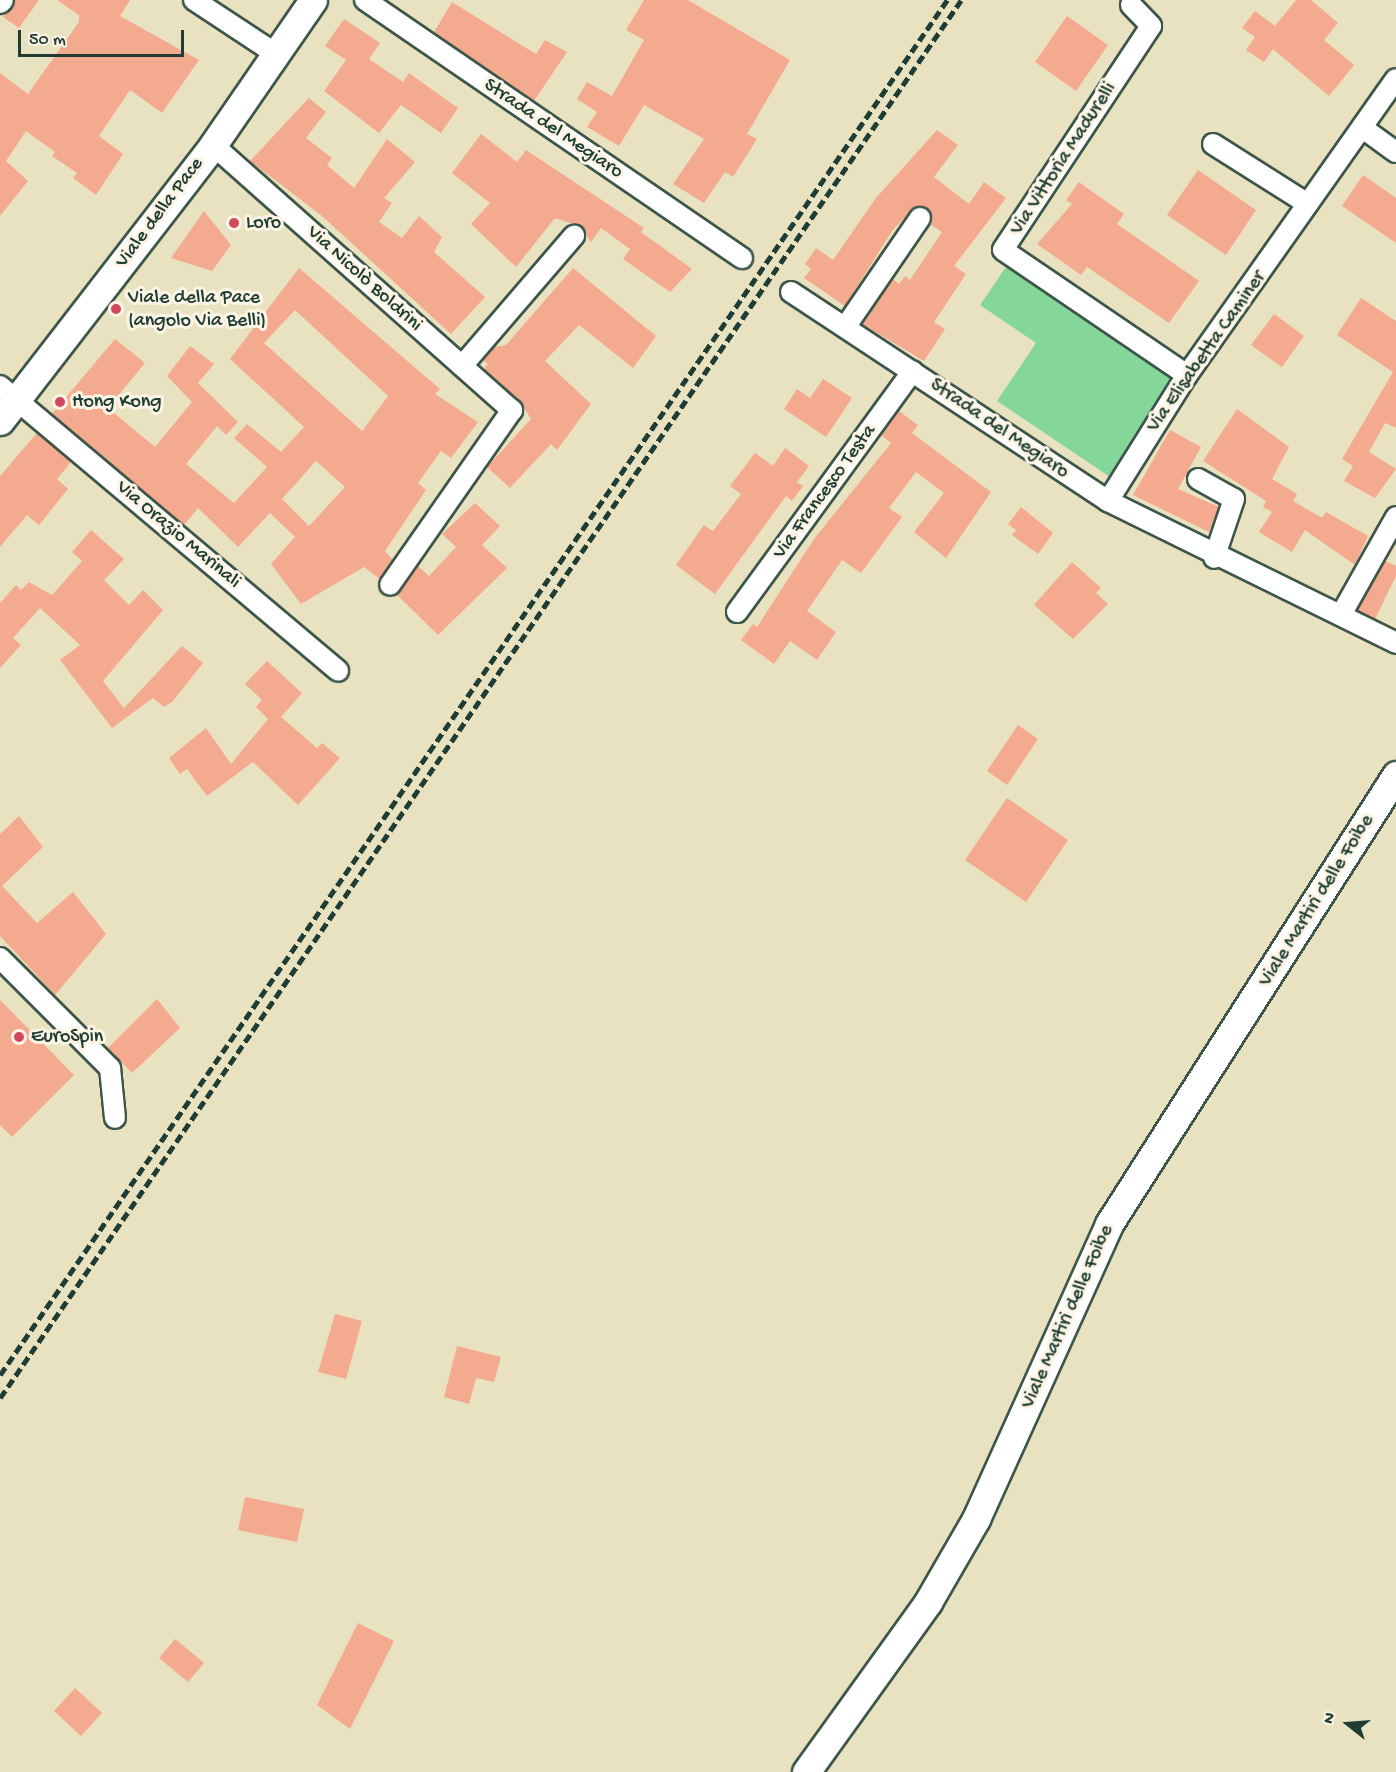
<!DOCTYPE html>
<html>
<head>
<meta charset="utf-8">
<style>
	body { margin:0 }
	#map { position:relative; width:1396px; height:1772px; overflow:hidden; background:#e9e2c1; font-family:"Gochi Hand",sans-serif }
	div>[style] { position:absolute }
	.green>* { inset:0; background:#85d799 }
	.building>* { inset:0; background:#f4aa8e }
	.roads { filter:drop-shadow(2px 0 #3d5649) drop-shadow(-2px 0 #3d5649) drop-shadow(0 2px #3d5649) drop-shadow(0 -2px #3d5649) }
	.street>* { height:20px; margin:-10px; padding:0 10px; transform-origin:10px; border-radius:10px; background:#fff }
	.secondary>* { height:27px; margin:-13.5px; padding:0 13.5px; transform-origin:13.5px; border-radius:13.5px; background:#fff }
	.rail>* { height:4.5px; margin-top:-2.25px; transform-origin:0; background:repeating-linear-gradient(90deg,#1f3d34 0 9px,transparent 0 13.5px) }
	.dots>* { width:16px; height:16px; translate:-50% -50%; box-sizing:border-box; border:3px solid #fcf5e5; border-radius:50% }
	span { translate:-50% -50%; white-space:nowrap; text-align:center; line-height:1.15; -webkit-text-stroke:6px #fcf5e5; paint-order:stroke }
	.street-label { font-size:20px; color:#1f3d34 }
	.poi-label { font-size:20px; color:#1f3d34 }
	.left { translate:0 -50%; text-align:left }
	.north { position:absolute; left:1318px; top:1694px; width:60px; height:60px; -webkit-text-stroke:4px #fcf5e5; paint-order:stroke; rotate:287deg; font-size:16px; font-weight:700; line-height:24px; text-align:center; color:#1f3d34 }
	.north::after { content:''; display:block; margin:auto; width:21px; height:27px; background:#1f3d34; clip-path:polygon(50% 0,100% 100%,50% 72%,0 100%) }
	.scale { position:absolute; left:18px; top:30px; width:166px; height:27px; box-sizing:border-box; border:3px solid #1f3d34; border-top:0; padding-left:8px; font-size:18px; line-height:21px; white-space:nowrap; color:#1f3d34; -webkit-text-stroke:4px #fcf5e5; paint-order:stroke }
</style>
</head>
<body>
<div id="map">
	<div class="green">
		<i style="clip-path:polygon(1006px 267px,1175px 380px,1110px 477px,997px 401px,1036px 343px,980px 305px)"></i>
	</div>
	<div class="building">
		<i style="clip-path:polygon(15px 0,39px 0,19px 28px,3px 17px)"></i>
		<i style="clip-path:polygon(57px 0,130px 0,120px 16px,199px 60px,162px 113px,130px 90px,99px 136px,123px 154px,96px 195px,73px 178px,77px 173px,52px 156px,55px 152px,26px 131px,6px 161px,28px 181px,0 216px,0 73px,28px 94px,79px 22px,79px 15px)"></i>
		<i style="clip-path:polygon(644px 0,688px 0,790px 60px,747px 134px,757px 139px,733px 177px,725px 172px,704px 203px,673px 184px,704px 139px,644px 105px,619px 146px,587px 127px,597px 112px,577px 99px,587px 82px,612px 96px,644px 40px,626px 30px)"></i>
		<i style="clip-path:polygon(1296px 0,1311px 0,1338px 23px,1324px 40px,1354px 65px,1329px 96px,1273px 49px,1264px 62px,1246px 50px,1255px 37px,1242px 28px,1255px 11px,1275px 26px)"></i>
		<i style="clip-path:polygon(452px 2px,536px 54px,545px 40px,567px 52px,534px 101px,434px 32px)"></i>
		<i style="clip-path:polygon(1067px 16px,1108px 45px,1076px 91px,1035px 62px)"></i>
		<i style="clip-path:polygon(344px 19px,380px 43px,369px 59px,403px 82px,409px 73px,458px 108px,441px 133px,401px 105px,379px 133px,324px 91px,346px 60px,325px 46px)"></i>
		<i style="clip-path:polygon(309px 98px,326px 112px,306px 138px,332px 158px,327px 165px,354px 188px,387px 139px,415px 162px,384px 198px,392px 203px,379px 222px,402px 238px,419px 216px,442px 237px,434px 252px,485px 297px,451px 334px,322px 216px,250px 161px)"></i>
		<i style="clip-path:polygon(937px 130px,958px 145px,934px 177px,969px 204px,984px 182px,1006px 198px,954px 266px,966px 274px,934px 322px,945px 329px,924px 361px,862px 324px,893px 279px,899px 284px,905px 276px,910px 280px,942px 232px,930px 224px,927px 208px,914px 207px,892px 231px,845px 306px,804px 278px,811px 269px,805px 264px,816px 248px,833px 260px,876px 198px)"></i>
		<i style="clip-path:polygon(481px 134px,517px 162px,526px 150px,644px 228px,641px 232px,692px 269px,670px 292px,623px 259px,630px 249px,601px 228px,591px 242px,581px 227px,555px 218px,516px 267px,471px 224px,490px 203px,452px 173px)"></i>
		<i style="clip-path:polygon(1198px 170px,1256px 210px,1226px 255px,1167px 215px)"></i>
		<i style="clip-path:polygon(1363px 175px,1396px 198px,1396px 243px,1342px 206px)"></i>
		<i style="clip-path:polygon(1079px 182px,1124px 214px,1117px 224px,1199px 281px,1169px 323px,1087px 267px,1081px 275px,1037px 244px,1072px 204px,1066px 200px)"></i>
		<i style="clip-path:polygon(204px 211px,231px 245px,212px 271px,171px 258px)"></i>
		<i style="clip-path:polygon(evenodd,299px 268px,440px 389px,435px 394px,478px 422px,451px 458px,441px 451px,418px 483px,426px 490px,385px 551px,393px 560px,380px 579px,364px 567px,301px 604px,271px 564px,295px 537px,270px 513px,238px 547px,198px 508px,184px 525px,52px 414px,115px 339px,145px 363px,108px 408px,155px 447px,192px 402px,167px 376px,190px 346px,214px 364px,198px 383px,238px 422px,226px 435px,217px 426px,186px 464px,234px 503px,267px 467px,234px 438px,247px 424px,281px 452px,304px 427px,230px 359px,299px 268px,295px 310px,388px 396px,362px 431px,264px 343px,295px 310px,299px 268px,316px 461px,345px 487px,309px 526px,282px 499px,316px 461px)"></i>
		<i style="clip-path:polygon(573px 268px,656px 336px,633px 368px,579px 325px,545px 361px,591px 404px,557px 450px,551px 444px,510px 488px,487px 467px,531px 419px,520px 401px,484px 369px,488px 364px,483px 360px,494px 347px,506px 345px)"></i>
		<i style="clip-path:polygon(1361px 298px,1396px 321px,1396px 428px,1385px 423px,1369px 452px,1396px 469px,1375px 498px,1344px 481px,1353px 466px,1342px 459px,1393px 372px,1337px 335px)"></i>
		<i style="clip-path:polygon(1274px 314px,1304px 336px,1282px 367px,1251px 345px)"></i>
		<i style="clip-path:polygon(823px 379px,852px 398px,826px 437px,784px 409px,797px 389px,810px 398px)"></i>
		<i style="clip-path:polygon(1237px 409px,1289px 447px,1272px 479px,1297px 494px,1293px 501px,1322px 518px,1326px 512px,1368px 536px,1355px 565px,1305px 530px,1292px 552px,1259px 532px,1272px 512px,1263px 507px,1266px 501px,1203px 461px)"></i>
		<i style="clip-path:polygon(899px 411px,918px 425px,912px 433px,991px 492px,946px 558px,914px 532px,944px 493px,916px 472px,889px 508px,902px 517px,861px 573px,842px 560px,807px 611px,836px 632px,817px 660px,790px 641px,774px 664px,741px 640px,753px 624px,757px 627px,814px 539px,891px 443px,881px 435px)"></i>
		<i style="clip-path:polygon(1170px 430px,1201px 447px,1178px 489px,1219px 507px,1209px 532px,1133px 495px)"></i>
		<i style="clip-path:polygon(37px 433px,71px 462px,57px 479px,68px 489px,39px 525px,27px 515px,0 547px,0 476px)"></i>
		<i style="clip-path:polygon(785px 448px,809px 466px,797px 482px,803px 486px,792px 501px,786px 496px,715px 594px,676px 565px,704px 525px,713px 531px,741px 494px,730px 486px,755px 453px,773px 466px)"></i>
		<i style="clip-path:polygon(475px 503px,500px 526px,482px 545px,507px 568px,438px 635px,397px 595px,418px 566px,429px 576px,456px 547px,442px 534px)"></i>
		<i style="clip-path:polygon(1021px 507px,1053px 533px,1038px 554px,1012px 535px,1016px 530px,1008px 524px)"></i>
		<i style="clip-path:polygon(91px 530px,124px 559px,104px 580px,129px 605px,143px 590px,163px 610px,103px 681px,124px 708px,182px 646px,203px 663px,173px 701px,164px 707px,153px 698px,112px 728px,60px 660px,80px 645px,40px 608px,13px 638px,21px 645px,0 668px,0 603px,16px 585px,21px 590px,29px 582px,52px 595px,82px 561px,72px 552px)"></i>
		<i style="clip-path:polygon(1385px 561px,1396px 566px,1396px 576px,1375px 619px,1357px 610px)"></i>
		<i style="clip-path:polygon(1072px 562px,1101px 588px,1096px 593px,1108px 604px,1073px 639px,1034px 605px)"></i>
		<i style="clip-path:polygon(267px 661px,302px 693px,281px 717px,317px 748px,322px 743px,340px 758px,298px 805px,253px 762px,207px 796px,187px 769px,180px 774px,169px 758px,206px 728px,231px 764px,268px 719px,256px 707px,262px 700px,245px 684px)"></i>
		<i style="clip-path:polygon(1018px 725px,1038px 739px,1007px 785px,987px 771px)"></i>
		<i style="clip-path:polygon(1007px 798px,1068px 840px,1026px 902px,965px 860px)"></i>
		<i style="clip-path:polygon(19px 816px,43px 847px,2px 886px,37px 923px,73px 892px,106px 934px,55px 995px,0 936px,0 834px)"></i>
		<i style="clip-path:polygon(157px 999px,180px 1028px,132px 1073px,108px 1048px)"></i>
		<i style="clip-path:polygon(0 1000px,74px 1075px,12px 1137px,0 1125px)"></i>
		<i style="clip-path:polygon(335px 1314px,362px 1321px,346px 1379px,318px 1372px)"></i>
		<i style="clip-path:polygon(457px 1346px,501px 1357px,494px 1382px,476px 1378px,469px 1404px,444px 1397px)"></i>
		<i style="clip-path:polygon(245px 1497px,304px 1509px,297px 1542px,238px 1530px)"></i>
		<i style="clip-path:polygon(358px 1623px,394px 1641px,350px 1729px,317px 1705px)"></i>
		<i style="clip-path:polygon(175px 1639px,204px 1663px,188px 1682px,159px 1658px)"></i>
		<i style="clip-path:polygon(75px 1688px,102px 1713px,81px 1736px,54px 1711px)"></i>
	</div>
	<div class="roads">
		<div class="street">
			<i style="left:194px;top:0;width:98px;rotate:33.4deg"></i>
			<i style="left:365px;top:0;width:457px;rotate:34.4deg"></i>
			<i style="left:0;top:3px;width:4px;rotate:-45deg"></i>
			<i style="left:1131px;top:5px;width:29px;rotate:46deg"></i>
			<i style="left:1151px;top:26px;width:268px;rotate:123.5deg"></i>
			<i style="left:1003px;top:250px;width:222px;rotate:34.2deg"></i>
			<i style="left:1364px;top:129px;width:39px;rotate:36deg"></i>
			<i style="left:1213px;top:144px;width:112px;rotate:32.3deg"></i>
			<i style="left:213px;top:145px;width:400px;rotate:41.6deg"></i>
			<i style="left:512px;top:410px;width:213px;rotate:124.9deg"></i>
			<i style="left:791px;top:292px;width:380px;rotate:33.4deg"></i>
			<i style="left:1108px;top:501px;width:321px;rotate:26.2deg"></i>
			<i style="left:846px;top:326px;width:131px;rotate:-55.6deg"></i>
			<i style="left:462px;top:366px;width:172px;rotate:-49.3deg"></i>
			<i style="left:0;top:386px;width:442px;rotate:40.1deg"></i>
			<i style="left:1198px;top:479px;width:41px;rotate:29.1deg"></i>
			<i style="left:1234px;top:499px;width:62px;rotate:108.7deg"></i>
			<i style="left:1108px;top:501px;width:149px;rotate:-57.9deg"></i>
			<i style="left:1187px;top:375px;width:362px;rotate:-54.8deg"></i>
			<i style="left:737px;top:612px;width:298px;rotate:-53.9deg"></i>
			<i style="left:1342px;top:613px;width:110px;rotate:-60.6deg"></i>
			<i style="left:0;top:958px;width:156px;rotate:45deg"></i>
			<i style="left:110px;top:1068px;width:50px;rotate:84.3deg"></i>
		</div>
		<div class="secondary">
			<i style="left:0;top:421px;width:349px;rotate:-52.3deg"></i>
			<i style="left:213px;top:145px;width:176px;rotate:-55.4deg"></i>
			<i style="left:806px;top:1772px;width:209px;rotate:-54.3deg"></i>
			<i style="left:928px;top:1602px;width:96px;rotate:-60deg"></i>
			<i style="left:976px;top:1519px;width:324px;rotate:-65.7deg"></i>
			<i style="left:1109px;top:1224px;width:533px;rotate:-57.41deg"></i>
		</div>
	</div>
	<div class="rail">
		<i style="left:0;top:1375px;width:1670px;rotate:-55.44deg"></i>
		<i style="left:0;top:1398px;width:1696px;rotate:-55.49deg"></i>
	</div>
	<div class="dots">
		<i style="left:234px;top:223px;background:#d1495b"></i>
		<i style="left:116px;top:309px;background:#d1495b"></i>
		<i style="left:60px;top:402px;background:#d1495b"></i>
		<i style="left:19px;top:1037px;background:#d1495b"></i>
	</div>
	<div class="street-label">
		<span style="left:553px;top:129px;rotate:34deg">Strada del Megiaro</span>
		<span style="left:1064px;top:159px;rotate:-57deg">Via Vittoria Madurelli</span>
		<span style="left:160px;top:213px;rotate:-53deg">Viale della Pace</span>
		<span style="left:364px;top:279px;rotate:42deg">Via Nicolò Boldrini</span>
		<span style="left:1207px;top:352px;rotate:-55deg">Via Elisabetta Caminer</span>
		<span style="left:999px;top:429px;rotate:34deg">Strada del Megiaro</span>
		<span style="left:825px;top:492px;rotate:-54deg">Via Francesco Testa</span>
		<span style="left:178px;top:535px;rotate:40deg">Via Orazio Marinali</span>
		<span style="left:1317px;top:901px;rotate:-58deg">Viale Martiri delle Foibe</span>
		<span style="left:1068px;top:1317px;rotate:-66deg">Viale Martiri delle Foibe</span>
	</div>
	<div class="poi-label">
		<span class="left" style="left:246px;top:223px">Loro</span>
		<span class="left" style="left:128px;top:310px">Viale della Pace<br>(angolo Via Belli)</span>
		<span class="left" style="left:72px;top:402px">Hong Kong</span>
		<span class="left" style="left:31px;top:1037px">EuroSpin</span>
	</div>
	<div class="north">N</div>
	<div class="scale">50 m</div>
</div>
</body>
</html>
